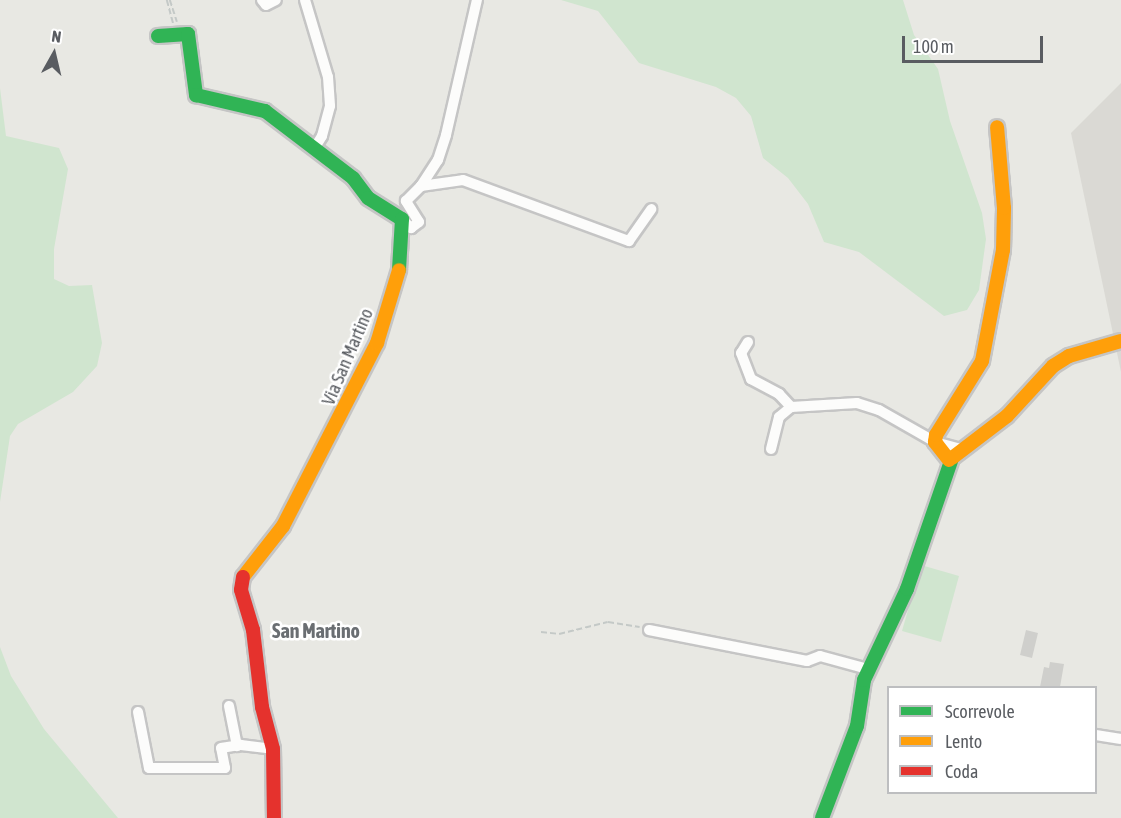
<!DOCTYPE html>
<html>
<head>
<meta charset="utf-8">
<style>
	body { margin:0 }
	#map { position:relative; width:1121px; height:818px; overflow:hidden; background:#e8e8e3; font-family:"Asap Condensed",sans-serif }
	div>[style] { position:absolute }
	.industrial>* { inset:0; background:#dad9d4 }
	.green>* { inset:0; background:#d0e5cf }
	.building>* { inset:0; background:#cfcfcc }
	.path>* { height:1.5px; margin-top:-0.75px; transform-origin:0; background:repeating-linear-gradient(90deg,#c4c9c7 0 6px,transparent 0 9px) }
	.roads { filter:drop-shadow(2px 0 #c5c5c5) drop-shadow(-2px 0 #c5c5c5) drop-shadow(0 2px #c5c5c5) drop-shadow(0 -2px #c5c5c5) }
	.street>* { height:10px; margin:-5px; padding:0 5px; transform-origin:5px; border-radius:5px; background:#fcfcfb }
	.fast>* { height:14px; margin:-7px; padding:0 7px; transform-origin:7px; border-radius:7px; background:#30b455 }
	.slow>* { height:14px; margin:-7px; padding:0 7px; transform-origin:7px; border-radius:7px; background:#ff9f0a }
	.jam>* { height:14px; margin:-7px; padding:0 7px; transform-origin:7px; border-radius:7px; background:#e5322d }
	span { translate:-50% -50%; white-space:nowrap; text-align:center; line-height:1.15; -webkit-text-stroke:5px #fff; paint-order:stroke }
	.street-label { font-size:18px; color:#595c61 }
	.neighbourhood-label { font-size:20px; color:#6a6e72; font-weight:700 }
	.legend { position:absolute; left:887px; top:686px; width:210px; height:108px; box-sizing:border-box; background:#fff; border:2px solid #bdbec0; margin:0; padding:8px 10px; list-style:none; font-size:18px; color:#595c61 }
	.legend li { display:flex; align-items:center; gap:12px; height:30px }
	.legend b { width:30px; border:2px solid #bdbec0 }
	.north { position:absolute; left:24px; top:24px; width:60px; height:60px; -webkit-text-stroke:4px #fff; paint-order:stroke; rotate:8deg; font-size:16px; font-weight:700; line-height:24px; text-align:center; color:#595c61 }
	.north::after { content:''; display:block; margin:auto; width:21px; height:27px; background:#595c61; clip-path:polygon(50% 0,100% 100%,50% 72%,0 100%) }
	.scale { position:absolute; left:902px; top:36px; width:141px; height:27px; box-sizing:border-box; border:3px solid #595c61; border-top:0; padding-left:8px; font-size:18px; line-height:21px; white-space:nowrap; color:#595c61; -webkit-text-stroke:4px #fff; paint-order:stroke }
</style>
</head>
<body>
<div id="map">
	<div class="industrial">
		<i style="clip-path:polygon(1121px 83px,1121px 372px,1071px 133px)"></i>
	</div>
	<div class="green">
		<i style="clip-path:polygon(561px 0,903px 0,914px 35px,938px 69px,950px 121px,982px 213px,986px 239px,979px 290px,967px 310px,944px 316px,859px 252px,824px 242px,808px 204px,788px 178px,763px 158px,751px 116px,736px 98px,716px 87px,639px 63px,598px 11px)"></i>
		<i style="clip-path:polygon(0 88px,6px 136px,59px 148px,68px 169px,54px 249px,54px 279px,69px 286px,92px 285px,102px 343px,97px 366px,73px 392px,18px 424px,10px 436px,0 502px)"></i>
		<i style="clip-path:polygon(921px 565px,959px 576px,941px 642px,902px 631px)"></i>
		<i style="clip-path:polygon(0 647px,11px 676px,44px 729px,118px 818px,0 818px)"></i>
	</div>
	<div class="building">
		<i style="clip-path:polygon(1026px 630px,1038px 633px,1032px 658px,1020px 655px)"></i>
		<i style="clip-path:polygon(1050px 662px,1064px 664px,1060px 687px,1040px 687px,1044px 667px,1049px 668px)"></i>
	</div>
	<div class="path">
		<i style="left:167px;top:0;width:24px;rotate:75deg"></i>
		<i style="left:170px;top:0;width:23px;rotate:72deg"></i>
		<i style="left:541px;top:632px;width:18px;rotate:6deg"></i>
		<i style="left:559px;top:634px;width:50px;rotate:-13.8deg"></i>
		<i style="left:608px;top:622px;width:32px;rotate:9deg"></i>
	</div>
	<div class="roads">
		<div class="street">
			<i style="left:262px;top:0;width:6px;rotate:51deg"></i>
			<i style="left:266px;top:5px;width:11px;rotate:-27deg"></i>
			<i style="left:305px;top:0;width:80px;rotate:73.4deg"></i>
			<i style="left:328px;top:77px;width:29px;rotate:86deg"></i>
			<i style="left:330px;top:106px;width:31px;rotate:105deg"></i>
			<i style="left:322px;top:136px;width:13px;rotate:122deg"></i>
			<i style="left:421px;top:186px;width:31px;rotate:-57deg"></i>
			<i style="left:438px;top:160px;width:26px;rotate:-72deg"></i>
			<i style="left:446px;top:135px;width:139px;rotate:-77.1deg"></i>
			<i style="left:402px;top:219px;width:13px;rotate:45deg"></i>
			<i style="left:411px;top:228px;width:10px;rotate:-37deg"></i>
			<i style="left:419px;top:222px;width:25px;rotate:-122deg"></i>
			<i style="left:406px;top:201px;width:21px;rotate:-45deg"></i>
			<i style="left:421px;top:186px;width:42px;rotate:-8.1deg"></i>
			<i style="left:463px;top:180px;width:177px;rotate:20.2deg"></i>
			<i style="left:629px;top:241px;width:39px;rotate:-55deg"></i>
			<i style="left:748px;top:342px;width:13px;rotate:122deg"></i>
			<i style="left:741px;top:353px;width:28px;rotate:69deg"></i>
			<i style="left:751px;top:379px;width:32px;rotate:28deg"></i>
			<i style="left:779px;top:394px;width:18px;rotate:47deg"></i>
			<i style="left:791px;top:407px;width:66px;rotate:-3.5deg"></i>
			<i style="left:857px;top:403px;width:23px;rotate:18deg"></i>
			<i style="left:879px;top:410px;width:64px;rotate:29.7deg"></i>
			<i style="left:935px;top:442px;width:27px;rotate:15deg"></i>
			<i style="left:771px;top:449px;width:33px;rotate:-76deg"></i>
			<i style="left:779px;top:417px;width:16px;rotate:-40deg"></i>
			<i style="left:649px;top:630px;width:161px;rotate:11.1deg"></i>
			<i style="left:807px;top:661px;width:14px;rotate:-21deg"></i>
			<i style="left:820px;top:656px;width:50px;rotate:15.2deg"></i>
			<i style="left:229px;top:706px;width:41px;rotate:78.7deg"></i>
			<i style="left:138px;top:712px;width:57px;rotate:78.9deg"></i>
			<i style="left:149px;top:768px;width:76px"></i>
			<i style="left:225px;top:768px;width:20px;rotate:-101deg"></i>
			<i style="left:221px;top:748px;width:20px;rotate:-9deg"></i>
			<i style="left:241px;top:745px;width:32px;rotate:7deg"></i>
			<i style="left:1096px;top:735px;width:25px;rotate:9deg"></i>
		</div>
		<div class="fast">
			<i style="left:158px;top:36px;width:30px;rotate:-4deg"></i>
			<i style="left:188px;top:34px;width:62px;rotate:82.5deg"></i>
			<i style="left:196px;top:95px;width:71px;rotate:13.1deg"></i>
			<i style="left:265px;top:111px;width:111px;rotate:37.3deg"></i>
			<i style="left:353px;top:178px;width:25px;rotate:53deg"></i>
			<i style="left:368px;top:198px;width:40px;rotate:32deg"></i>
			<i style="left:402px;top:219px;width:51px;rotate:93.4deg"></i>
			<i style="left:822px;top:818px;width:98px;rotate:-69.2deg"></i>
			<i style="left:857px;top:726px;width:47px;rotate:-81.3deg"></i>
			<i style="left:864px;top:680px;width:101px;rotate:-64.7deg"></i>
			<i style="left:907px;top:589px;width:139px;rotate:-71deg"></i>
		</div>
		<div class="slow">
			<i style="left:952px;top:458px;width:69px;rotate:-37.4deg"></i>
			<i style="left:1007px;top:416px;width:68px;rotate:-47.4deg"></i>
			<i style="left:1053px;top:366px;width:19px;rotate:-32deg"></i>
			<i style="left:1069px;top:356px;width:54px;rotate:-16.1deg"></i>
			<i style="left:949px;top:460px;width:23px;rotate:-128deg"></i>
			<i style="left:935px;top:442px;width:7px;rotate:-82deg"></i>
			<i style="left:936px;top:435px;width:87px;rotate:-58.1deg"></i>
			<i style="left:982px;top:361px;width:113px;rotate:-79.3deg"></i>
			<i style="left:1003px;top:250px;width:42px;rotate:-88.6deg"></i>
			<i style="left:1004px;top:208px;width:81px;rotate:-94.9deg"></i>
			<i style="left:243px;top:577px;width:65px;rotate:-51.9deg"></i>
			<i style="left:283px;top:526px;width:206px;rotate:-62.8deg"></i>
			<i style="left:377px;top:343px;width:76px;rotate:-73.2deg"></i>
		</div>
		<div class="jam">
			<i style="left:243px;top:577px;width:13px;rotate:99deg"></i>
			<i style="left:241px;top:590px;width:42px;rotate:73.3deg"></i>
			<i style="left:253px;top:630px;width:78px;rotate:83.3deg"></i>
			<i style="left:262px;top:707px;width:43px;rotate:75.3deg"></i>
			<i style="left:273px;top:749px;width:69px;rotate:89.2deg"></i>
		</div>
	</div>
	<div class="street-label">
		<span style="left:348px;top:357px;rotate:-67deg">Via San Martino</span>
	</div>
	<div class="neighbourhood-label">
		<span style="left:316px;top:630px">San Martino</span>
	</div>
	<ul class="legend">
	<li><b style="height:8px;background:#30b455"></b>Scorrevole</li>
	<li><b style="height:8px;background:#ff9f0a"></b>Lento</li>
	<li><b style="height:8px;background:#e5322d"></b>Coda</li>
	</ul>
	<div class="north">N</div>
	<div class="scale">100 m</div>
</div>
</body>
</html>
